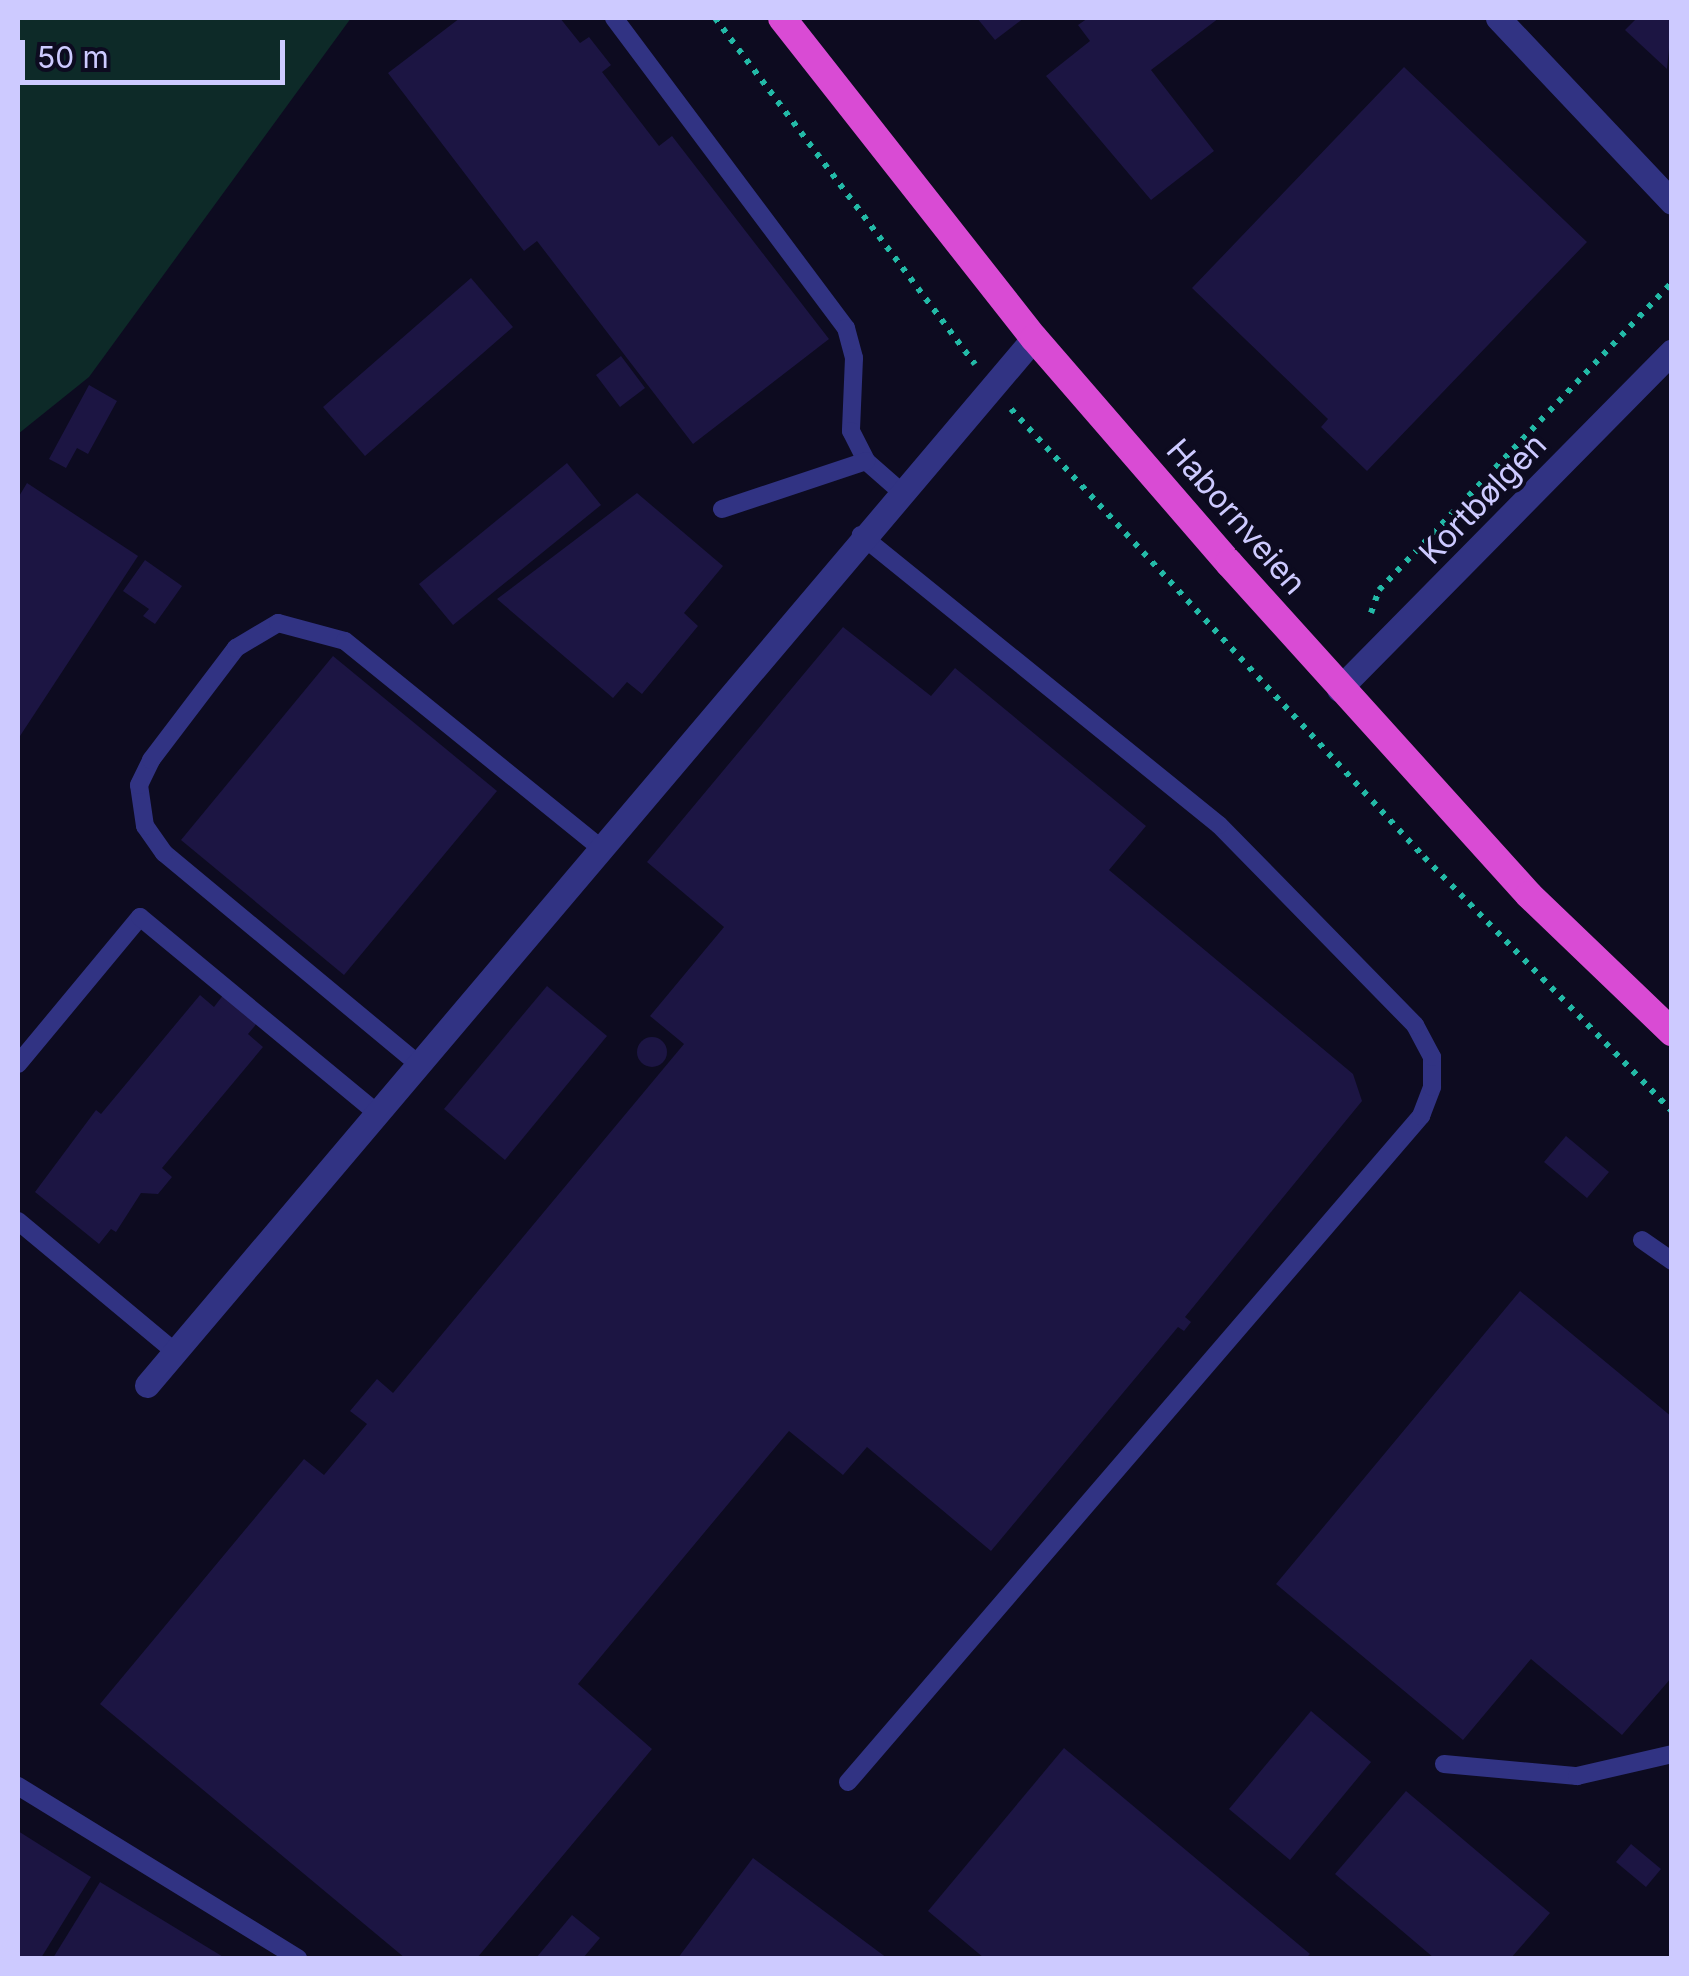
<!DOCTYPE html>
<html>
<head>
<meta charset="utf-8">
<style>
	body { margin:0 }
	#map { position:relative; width:1689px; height:1976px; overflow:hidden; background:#0d0b20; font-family:Inter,sans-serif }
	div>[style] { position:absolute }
	.green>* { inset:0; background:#0d2a28 }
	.building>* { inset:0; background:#1c1543 }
	.round { border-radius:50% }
	.path>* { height:6px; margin-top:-3px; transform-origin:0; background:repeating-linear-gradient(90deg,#23baa7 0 5px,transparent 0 13px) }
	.service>* { height:18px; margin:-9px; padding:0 9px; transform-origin:9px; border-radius:9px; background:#313383 }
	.minor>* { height:25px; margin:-12.5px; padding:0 12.5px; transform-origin:12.5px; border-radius:12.5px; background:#313383 }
	.trunk>* { height:28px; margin:-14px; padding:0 14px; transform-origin:14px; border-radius:14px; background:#d94bd4 }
	span { translate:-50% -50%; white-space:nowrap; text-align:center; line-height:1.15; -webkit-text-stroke:8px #0d0b20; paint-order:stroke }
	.street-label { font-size:32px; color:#cdcaff }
	.frame { position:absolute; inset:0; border:20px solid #cdcaff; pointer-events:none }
	.scale { position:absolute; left:20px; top:40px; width:265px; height:45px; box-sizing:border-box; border:5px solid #cdcaff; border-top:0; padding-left:12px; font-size:30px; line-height:35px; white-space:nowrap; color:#cdcaff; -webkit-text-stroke:8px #0d0b20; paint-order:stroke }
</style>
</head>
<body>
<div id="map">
	<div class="green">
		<i style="clip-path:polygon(18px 18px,351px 18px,89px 377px,18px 434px)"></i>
	</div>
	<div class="building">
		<i style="clip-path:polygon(460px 18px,560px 18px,580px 43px,589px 37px,611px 65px,602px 72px,659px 146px,672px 136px,829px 339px,693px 444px,537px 241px,524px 251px,388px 73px)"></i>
		<i style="clip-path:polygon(977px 18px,1024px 18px,995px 40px)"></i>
		<i style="clip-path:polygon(1088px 18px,1219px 18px,1151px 70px,1214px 151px,1151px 200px,1046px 76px,1090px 41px,1078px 25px)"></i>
		<i style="clip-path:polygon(1637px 18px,1672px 18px,1667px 69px,1625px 30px)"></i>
		<i style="clip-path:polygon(1404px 67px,1587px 242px,1367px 471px,1321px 427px,1328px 419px,1192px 288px)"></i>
		<i style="clip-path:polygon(471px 278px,513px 327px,365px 456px,323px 407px)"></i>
		<i style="clip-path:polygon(621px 356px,645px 388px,620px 407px,596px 375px)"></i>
		<i style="clip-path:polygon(89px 385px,117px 401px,88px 454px,77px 448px,66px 468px,49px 459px)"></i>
		<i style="clip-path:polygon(567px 463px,601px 505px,453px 625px,419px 584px)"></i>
		<i style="clip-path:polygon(27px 483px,138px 556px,20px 736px,18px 498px)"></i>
		<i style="clip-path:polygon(637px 493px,723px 566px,684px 613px,698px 626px,642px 694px,627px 682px,613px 698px,497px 599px)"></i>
		<i style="clip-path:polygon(145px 560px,182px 586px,155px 624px,143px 616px,149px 609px,123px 591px)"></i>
		<i style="clip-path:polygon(843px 627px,931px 696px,955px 668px,1146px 826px,1109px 870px,1353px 1074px,1362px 1101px,1185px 1317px,1191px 1322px,1184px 1331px,1178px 1327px,991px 1551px,867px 1447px,843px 1475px,789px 1431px,578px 1684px,652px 1749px,477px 1958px,405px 1958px,100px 1704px,304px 1459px,324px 1475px,367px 1424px,350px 1411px,377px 1379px,393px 1393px,684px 1044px,650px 1016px,724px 927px,647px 862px)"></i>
		<i style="clip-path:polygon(333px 656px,497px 791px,344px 975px,181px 840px)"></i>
		<i style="clip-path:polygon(547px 986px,607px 1036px,505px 1160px,444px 1109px)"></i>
		<i style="clip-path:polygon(224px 994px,258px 1022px,248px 1034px,263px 1047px,162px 1168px,172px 1177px,158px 1194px,141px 1193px,116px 1232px,111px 1229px,99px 1244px,35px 1192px,96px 1110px,101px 1114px,200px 995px,214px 1007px)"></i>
		<i class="round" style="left:637px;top:1037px;width:30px;height:30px"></i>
		<i style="clip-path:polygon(1566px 1136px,1609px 1172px,1587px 1198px,1544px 1162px)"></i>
		<i style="clip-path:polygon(1520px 1291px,1672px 1417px,1672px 1677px,1622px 1735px,1531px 1659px,1463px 1740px,1276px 1584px)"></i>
		<i style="clip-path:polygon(1311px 1711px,1371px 1762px,1290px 1860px,1229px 1809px)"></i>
		<i style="clip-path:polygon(1064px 1748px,1310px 1954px,1306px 1958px,984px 1958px,928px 1911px)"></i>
		<i style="clip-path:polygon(1406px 1791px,1550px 1913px,1511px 1958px,1434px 1958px,1335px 1874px)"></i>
		<i style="clip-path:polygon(18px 1831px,91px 1877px,41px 1958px,18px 1958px)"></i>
		<i style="clip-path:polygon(1631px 1844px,1661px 1869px,1646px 1887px,1616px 1862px)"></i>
		<i style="clip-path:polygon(753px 1858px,887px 1958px,678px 1958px)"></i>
		<i style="clip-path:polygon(100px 1882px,225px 1958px,53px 1958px)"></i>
		<i style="clip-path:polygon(572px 1915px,600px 1938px,583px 1958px,536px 1958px)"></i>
	</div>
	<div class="path">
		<i style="left:715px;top:18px;width:433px;rotate:53.1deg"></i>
		<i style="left:1011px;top:409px;width:609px;rotate:47.33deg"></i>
		<i style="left:1424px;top:857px;width:355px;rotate:45.7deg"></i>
		<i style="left:1371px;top:613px;width:24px;rotate:-71deg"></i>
		<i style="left:1379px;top:590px;width:425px;rotate:-46.4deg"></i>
	</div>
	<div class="service">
		<i style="left:614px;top:18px;width:387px;rotate:53.2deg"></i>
		<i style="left:846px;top:328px;width:31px;rotate:75deg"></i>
		<i style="left:854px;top:358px;width:73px;rotate:92.4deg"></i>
		<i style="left:851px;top:431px;width:34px;rotate:63deg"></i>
		<i style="left:866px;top:461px;width:44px;rotate:41.3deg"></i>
		<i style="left:722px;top:509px;width:152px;rotate:-18.4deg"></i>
		<i style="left:417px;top:1063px;width:329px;rotate:-140.3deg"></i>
		<i style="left:164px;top:853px;width:33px;rotate:-125deg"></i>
		<i style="left:145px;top:826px;width:41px;rotate:-98.3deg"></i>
		<i style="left:139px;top:785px;width:28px;rotate:-64deg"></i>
		<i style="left:151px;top:760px;width:141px;rotate:-52.8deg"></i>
		<i style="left:236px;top:648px;width:49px;rotate:-30.8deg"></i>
		<i style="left:278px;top:623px;width:69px;rotate:15deg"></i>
		<i style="left:345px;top:641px;width:327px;rotate:39deg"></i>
		<i style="left:18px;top:1064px;width:191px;rotate:-50.3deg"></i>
		<i style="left:140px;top:917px;width:306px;rotate:39.6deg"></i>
		<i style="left:18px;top:1221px;width:204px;rotate:39.8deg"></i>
		<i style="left:1642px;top:1240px;width:37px;rotate:35deg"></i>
		<i style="left:1444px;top:1764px;width:134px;rotate:5.2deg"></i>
		<i style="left:1577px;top:1776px;width:98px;rotate:-13deg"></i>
		<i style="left:848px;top:1782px;width:879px;rotate:-49.29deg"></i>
		<i style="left:1421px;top:1116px;width:31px;rotate:-69deg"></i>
		<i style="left:1432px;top:1087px;width:30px;rotate:-90deg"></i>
		<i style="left:1432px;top:1057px;width:36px;rotate:-118deg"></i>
		<i style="left:1415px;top:1025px;width:280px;rotate:-134.4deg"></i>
		<i style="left:1219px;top:825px;width:461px;rotate:-141deg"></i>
		<i style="left:18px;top:1786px;width:329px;rotate:31.6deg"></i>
	</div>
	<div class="minor">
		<i style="left:1498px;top:18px;width:253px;rotate:46.6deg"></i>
		<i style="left:1339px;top:689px;width:474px;rotate:-45.4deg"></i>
		<i style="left:147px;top:1385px;width:1372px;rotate:-49.73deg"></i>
	</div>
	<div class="trunk">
		<i style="left:782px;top:18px;width:407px;rotate:51.8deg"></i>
		<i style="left:1034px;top:338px;width:298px;rotate:49.1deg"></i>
		<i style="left:1229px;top:563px;width:447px;rotate:47.9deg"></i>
		<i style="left:1529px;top:895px;width:198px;rotate:43.8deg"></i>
	</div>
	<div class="street-label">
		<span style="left:1483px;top:499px;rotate:-46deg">Kortbølgen</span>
		<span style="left:1236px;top:517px;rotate:49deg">Habornveien</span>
	</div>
	<div class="frame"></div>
	<div class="scale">50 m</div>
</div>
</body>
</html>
